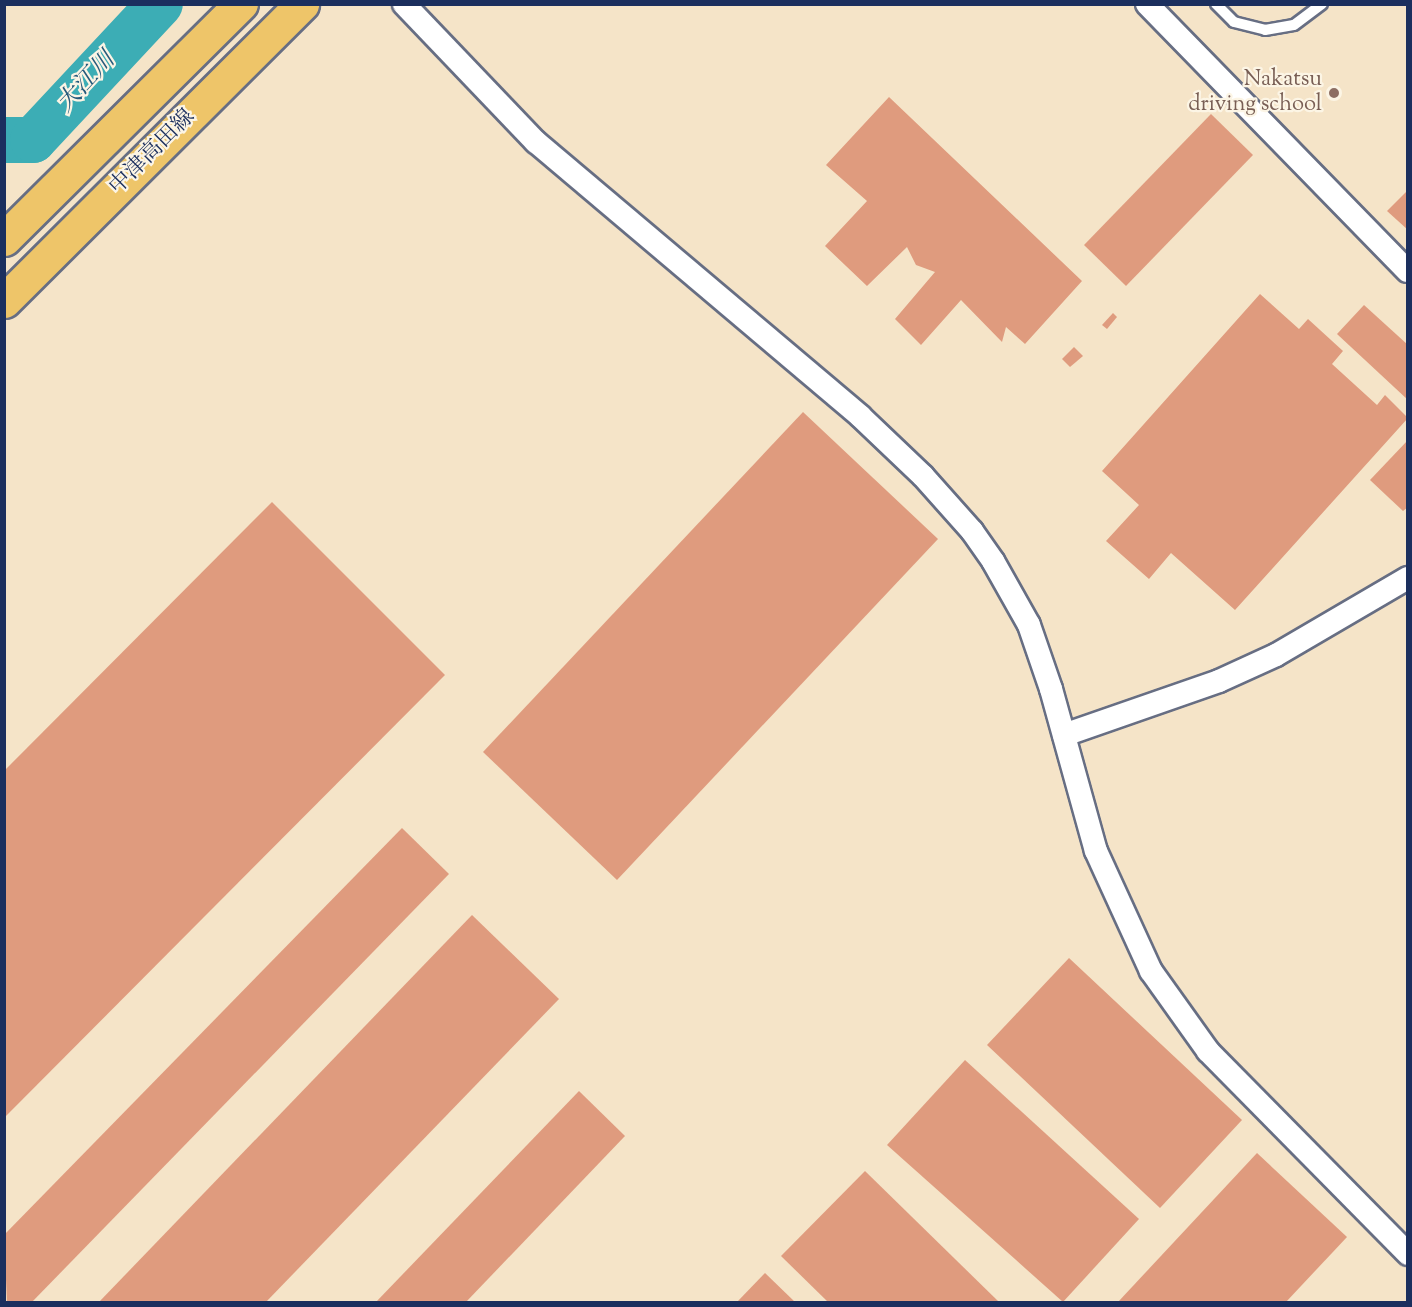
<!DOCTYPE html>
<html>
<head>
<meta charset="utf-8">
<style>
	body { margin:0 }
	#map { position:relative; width:1412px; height:1307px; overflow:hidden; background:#f5e4c8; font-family:"Sorts Mill Goudy","Noto Serif JP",serif }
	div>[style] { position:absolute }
	.river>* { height:46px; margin:-23px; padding:0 23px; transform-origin:23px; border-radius:23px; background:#3cadb5 }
	.building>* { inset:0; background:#df9b7e }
	.roads { filter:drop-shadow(2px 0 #676e83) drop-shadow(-2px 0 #676e83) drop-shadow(0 2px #676e83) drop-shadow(0 -2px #676e83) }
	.lane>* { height:10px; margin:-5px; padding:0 5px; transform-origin:5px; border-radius:5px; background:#fff }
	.street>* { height:22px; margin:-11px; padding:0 11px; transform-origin:11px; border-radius:11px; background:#fff }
	.primary>* { height:33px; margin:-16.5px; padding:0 16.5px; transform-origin:16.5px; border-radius:16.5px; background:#eec569 }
	.dots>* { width:16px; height:16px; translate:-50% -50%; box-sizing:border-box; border:3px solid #fcf5e5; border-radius:50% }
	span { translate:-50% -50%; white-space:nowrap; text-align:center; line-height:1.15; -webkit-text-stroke:4.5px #fcf5e5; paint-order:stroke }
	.education-label { font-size:22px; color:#785e54 }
	.right { translate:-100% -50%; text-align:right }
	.street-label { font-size:22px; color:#1b2f5e }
	.water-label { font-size:24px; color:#275b7c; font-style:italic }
	.frame { position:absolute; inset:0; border:6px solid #1b2f5e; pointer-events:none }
</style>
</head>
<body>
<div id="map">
	<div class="river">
		<i style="left:4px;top:140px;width:29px"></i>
		<i style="left:33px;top:140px;width:186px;rotate:-47deg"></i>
	</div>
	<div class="building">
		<i style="clip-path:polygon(889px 97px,1082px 281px,1025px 344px,1006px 327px,1002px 342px,961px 300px,921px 345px,895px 319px,935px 272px,916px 265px,907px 247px,867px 286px,825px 246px,867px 201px,826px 165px)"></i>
		<i style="clip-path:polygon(1211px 114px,1253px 155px,1126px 286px,1084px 245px)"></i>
		<i style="clip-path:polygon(1408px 190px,1408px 230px,1387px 211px)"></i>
		<i style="clip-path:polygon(1260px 294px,1299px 329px,1308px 319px,1343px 351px,1332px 364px,1377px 405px,1385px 395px,1408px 418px,1235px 610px,1171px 553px,1149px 579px,1106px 541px,1139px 505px,1102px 471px)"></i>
		<i style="clip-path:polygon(1364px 305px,1408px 345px,1408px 400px,1337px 334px)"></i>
		<i style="clip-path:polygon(1113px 313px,1117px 317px,1107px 329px,1102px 325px)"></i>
		<i style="clip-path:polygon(1074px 347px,1083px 356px,1070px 367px,1062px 359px)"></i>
		<i style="clip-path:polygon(803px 412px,938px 539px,617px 880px,483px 752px)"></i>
		<i style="clip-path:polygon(1408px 440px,1408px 507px,1403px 511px,1370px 480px)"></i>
		<i style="clip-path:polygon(272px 502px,445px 675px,4px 1118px,4px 771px)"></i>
		<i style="clip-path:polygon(402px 828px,449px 874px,32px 1302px,7px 1302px,4px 1235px)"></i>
		<i style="clip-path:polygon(472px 915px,559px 999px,266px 1302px,99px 1302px)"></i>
		<i style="clip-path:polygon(1069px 958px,1242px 1120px,1160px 1208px,987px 1045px)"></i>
		<i style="clip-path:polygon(965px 1060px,1139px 1219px,1063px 1302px,887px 1145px)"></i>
		<i style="clip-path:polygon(579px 1091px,625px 1136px,466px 1302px,376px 1302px)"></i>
		<i style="clip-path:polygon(1257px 1153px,1347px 1237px,1286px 1302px,1118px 1302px)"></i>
		<i style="clip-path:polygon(865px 1171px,999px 1302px,828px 1302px,781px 1256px)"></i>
		<i style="clip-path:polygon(765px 1273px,795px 1302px,737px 1302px)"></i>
	</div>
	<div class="roads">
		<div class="lane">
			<i style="left:1216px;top:4px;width:25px;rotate:45deg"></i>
			<i style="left:1234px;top:22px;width:32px;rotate:14deg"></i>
			<i style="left:1265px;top:30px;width:29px;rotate:-10deg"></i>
			<i style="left:1294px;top:25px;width:35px;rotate:-37deg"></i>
		</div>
		<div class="street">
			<i style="left:404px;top:4px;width:191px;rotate:46.3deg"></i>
			<i style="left:536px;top:142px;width:424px;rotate:40.2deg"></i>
			<i style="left:860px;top:416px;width:87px;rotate:43.6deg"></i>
			<i style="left:923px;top:476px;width:74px;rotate:48.3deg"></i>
			<i style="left:972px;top:531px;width:37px;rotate:55deg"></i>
			<i style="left:993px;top:561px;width:73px;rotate:60.6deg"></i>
			<i style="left:1029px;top:625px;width:68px;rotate:71deg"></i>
			<i style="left:1051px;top:689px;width:168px;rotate:74.5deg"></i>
			<i style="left:1096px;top:851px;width:132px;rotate:65.4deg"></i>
			<i style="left:1151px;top:971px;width:98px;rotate:54.5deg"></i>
			<i style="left:1208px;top:1051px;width:285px;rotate:45.4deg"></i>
			<i style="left:1147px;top:4px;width:373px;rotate:45.7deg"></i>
			<i style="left:1064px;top:735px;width:164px;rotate:-19.2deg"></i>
			<i style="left:1219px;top:681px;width:63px;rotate:-24.5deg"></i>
			<i style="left:1276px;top:655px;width:153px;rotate:-30.3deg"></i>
		</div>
		<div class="primary">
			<i style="left:4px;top:239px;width:334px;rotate:-44.8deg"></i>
			<i style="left:4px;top:301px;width:421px;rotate:-44.9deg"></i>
		</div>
	</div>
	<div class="dots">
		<i style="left:1334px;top:93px;background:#8d6e63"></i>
	</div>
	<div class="education-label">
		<span class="right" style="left:1322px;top:93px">Nakatsu<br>driving school</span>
	</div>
	<div class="street-label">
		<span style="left:153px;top:153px;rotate:-45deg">中津高田線</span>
	</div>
	<div class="water-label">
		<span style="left:87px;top:83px;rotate:-47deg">大江川</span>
	</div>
	<div class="frame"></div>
</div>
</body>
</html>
